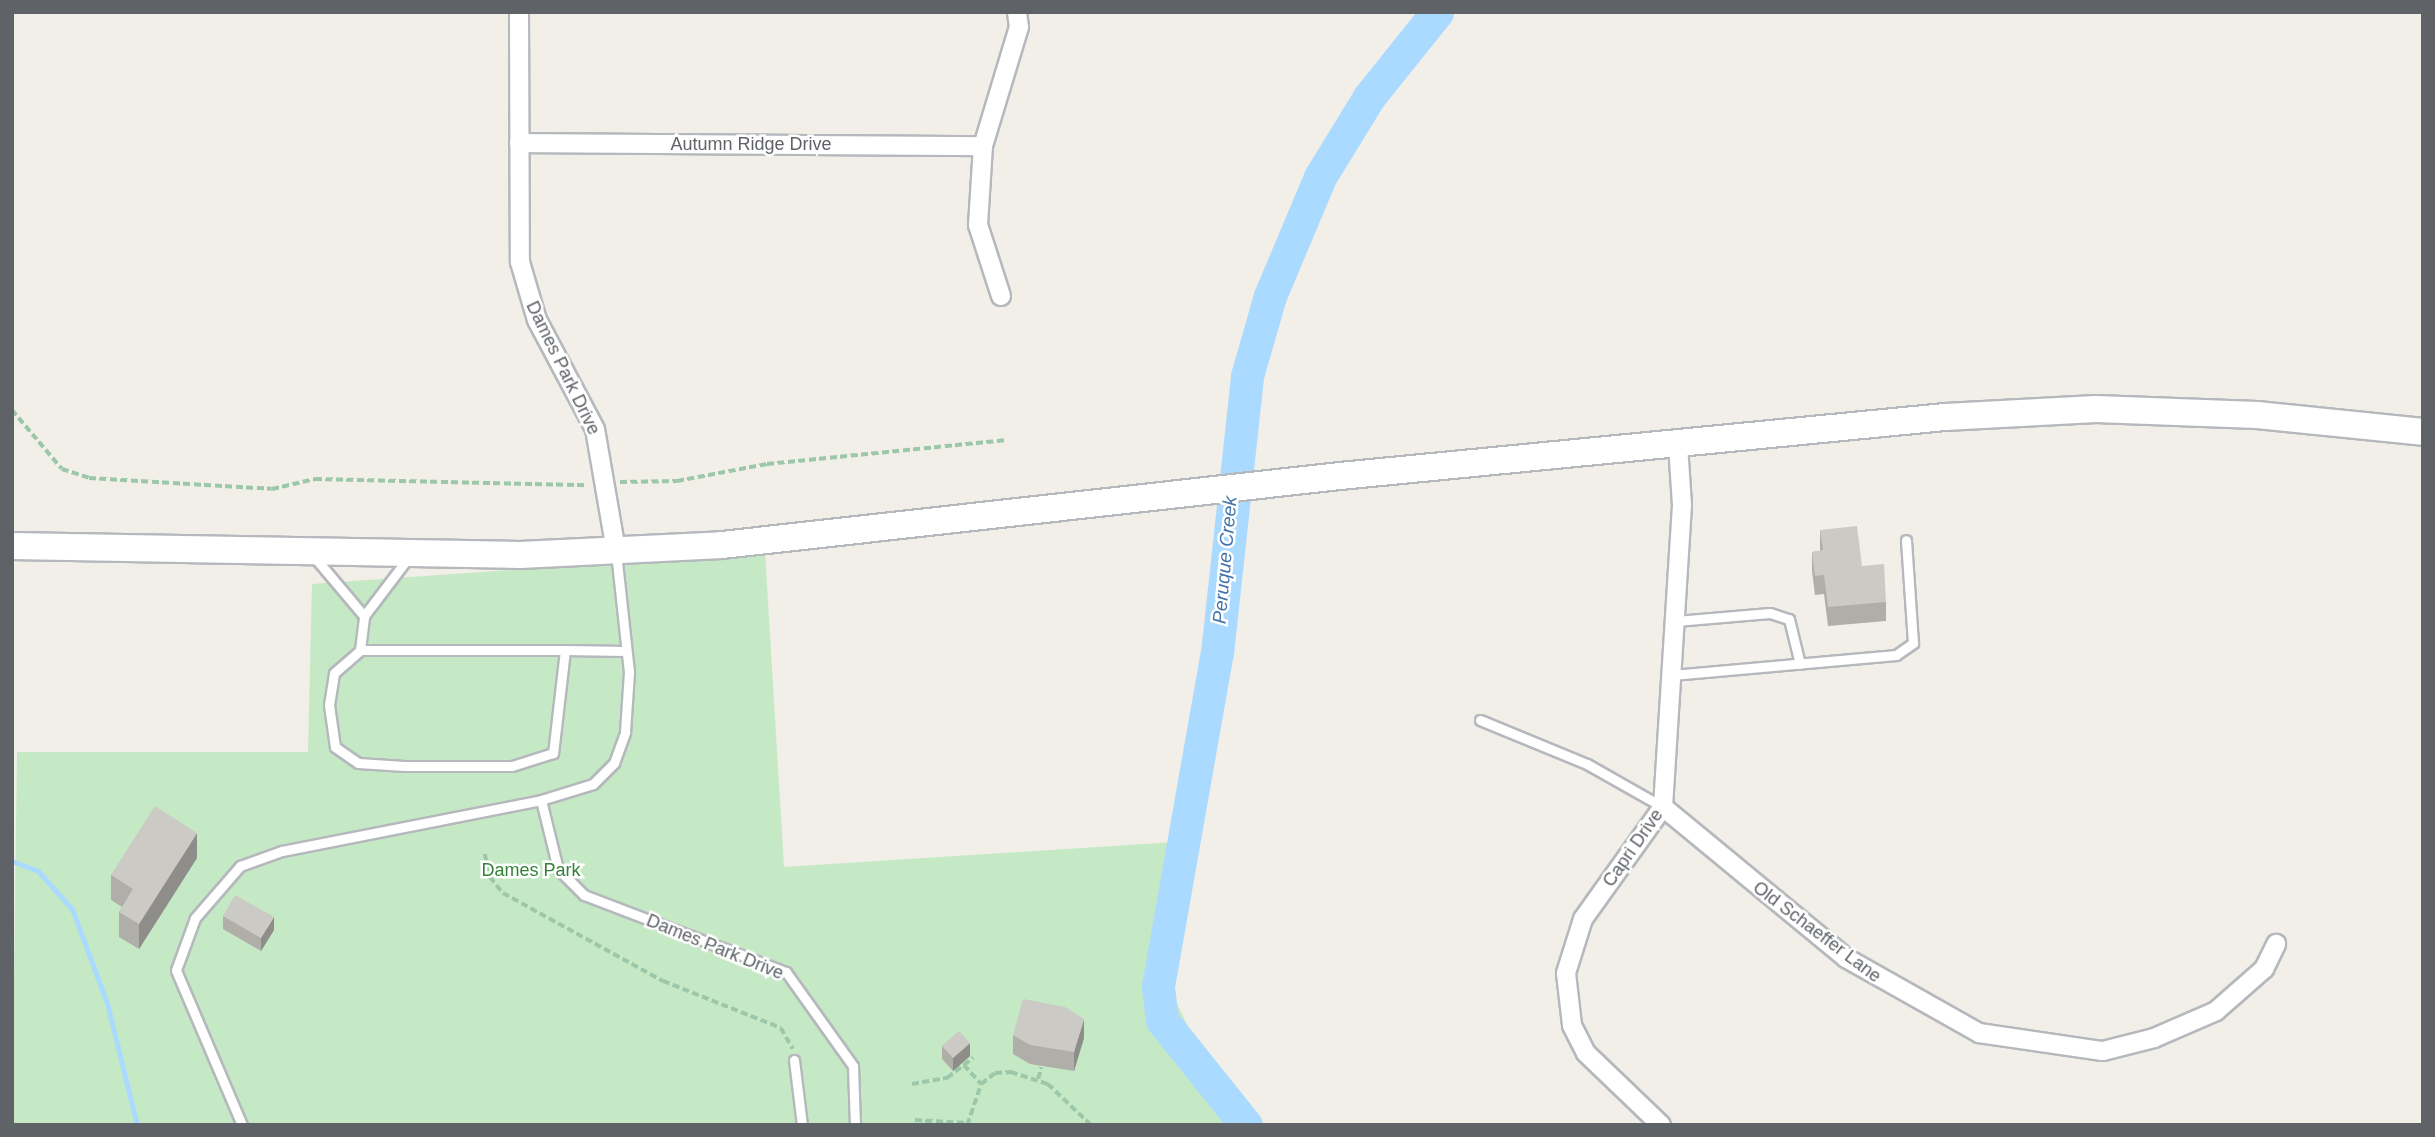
<!DOCTYPE html>
<html>
<head>
<meta charset="utf-8">
<style>
	body { margin:0 }
	#map { position:relative; width:2435px; height:1137px; overflow:hidden; background:#f1efe8; font-family:Arial,sans-serif }
	div>[style] { position:absolute }
	.green>* { inset:0; background:#c5e8c5 }
	.stream>* { height:5px; margin:-2.5px; padding:0 2.5px; transform-origin:2.5px; border-radius:2.5px; background:#aadaff }
	.river>* { height:33px; margin:-16.5px; padding:0 16.5px; transform-origin:16.5px; border-radius:16.5px; background:#aadaff }
	.path>* { height:3.5px; margin-top:-1.75px; transform-origin:0; background:repeating-linear-gradient(90deg,#9cc7a9 0 7px,transparent 0 10.5px) }
	.roads { filter:drop-shadow(2px 0 #b5b8bc) drop-shadow(-2px 0 #b5b8bc) drop-shadow(0 2px #b5b8bc) drop-shadow(0 -2px #b5b8bc) }
	.lane>* { height:9px; margin:-4.5px; padding:0 4.5px; transform-origin:4.5px; border-radius:4.5px; background:#fff }
	.street>* { height:18px; margin:-9px; padding:0 9px; transform-origin:9px; border-radius:9px; background:#fff }
	.secondary>* { height:26px; margin:-13px; padding:0 13px; transform-origin:13px; border-radius:13px; background:#fff }
	.wall>* { inset:0; background:#afaea9 }
	.shaded-wall>* { inset:0; background:#8f8d8a }
	.building>* { inset:0; background:#cccac5 }
	span { translate:-50% -50%; white-space:nowrap; text-align:center; line-height:1.15; -webkit-text-stroke:5px #fff; paint-order:stroke }
	.street-label { font-size:18px; color:#5f6368 }
	.park-label { font-size:18px; color:#348238 }
	.water-label { font-size:19px; color:#4174aa; font-style:italic }
	.frame { position:absolute; inset:0; border:14px solid #5f6368; pointer-events:none }
</style>
</head>
<body>
<div id="map">
	<div class="green">
		<i style="clip-path:polygon(765px 552px,784px 867px,1176px 842px,1165px 980px,1237px 1125px,12px 1125px,17px 752px,308px 752px,312px 584px)"></i>
	</div>
	<div class="stream">
		<i style="left:12px;top:861px;width:28px;rotate:21deg"></i>
		<i style="left:38px;top:871px;width:51px;rotate:48.2deg"></i>
		<i style="left:72px;top:909px;width:100px;rotate:69.6deg"></i>
		<i style="left:107px;top:1003px;width:126px;rotate:76.2deg"></i>
	</div>
	<div class="river">
		<i style="left:1246px;top:1125px;width:134px;rotate:-128.7deg"></i>
		<i style="left:1162px;top:1020px;width:34px;rotate:-97deg"></i>
		<i style="left:1158px;top:986px;width:338px;rotate:-80deg"></i>
		<i style="left:1217px;top:653px;width:279px;rotate:-83.8deg"></i>
		<i style="left:1247px;top:376px;width:83px;rotate:-74deg"></i>
		<i style="left:1270px;top:296px;width:129px;rotate:-67.2deg"></i>
		<i style="left:1320px;top:177px;width:94px;rotate:-58.5deg"></i>
		<i style="left:1369px;top:97px;width:109px;rotate:-51.3deg"></i>
	</div>
	<div class="path">
		<i style="left:12px;top:410px;width:77px;rotate:49.7deg"></i>
		<i style="left:62px;top:469px;width:28px;rotate:18deg"></i>
		<i style="left:89px;top:478px;width:183px;rotate:3.4deg"></i>
		<i style="left:272px;top:489px;width:44px;rotate:-13.1deg"></i>
		<i style="left:315px;top:479px;width:273px;rotate:1.3deg"></i>
		<i style="left:620px;top:482px;width:57px;rotate:-1deg"></i>
		<i style="left:677px;top:481px;width:92px;rotate:-10.7deg"></i>
		<i style="left:767px;top:464px;width:241px;rotate:-5.7deg"></i>
		<i style="left:485px;top:854px;width:24px;rotate:78deg"></i>
		<i style="left:490px;top:877px;width:21px;rotate:51deg"></i>
		<i style="left:503px;top:893px;width:183px;rotate:28.8deg"></i>
		<i style="left:663px;top:981px;width:127px;rotate:21.7deg"></i>
		<i style="left:781px;top:1028px;width:24px;rotate:60deg"></i>
		<i style="left:964px;top:1065px;width:25px;rotate:48deg"></i>
		<i style="left:1038px;top:1079px;width:12px;rotate:-76deg"></i>
		<i style="left:912px;top:1084px;width:36px;rotate:-10deg"></i>
		<i style="left:947px;top:1078px;width:33px;rotate:-38deg"></i>
		<i style="left:915px;top:1120px;width:51px;rotate:3.4deg"></i>
		<i style="left:967px;top:1125px;width:43px;rotate:-71.1deg"></i>
		<i style="left:981px;top:1084px;width:18px;rotate:-38deg"></i>
		<i style="left:995px;top:1073px;width:16px;rotate:-4deg"></i>
		<i style="left:1011px;top:1072px;width:39px;rotate:18deg"></i>
		<i style="left:1048px;top:1084px;width:59px;rotate:43.6deg"></i>
	</div>
	<div class="roads">
		<div class="lane">
			<i style="left:316px;top:559px;width:75px;rotate:49.9deg"></i>
			<i style="left:1676px;top:621px;width:94px;rotate:-4.9deg"></i>
			<i style="left:1770px;top:613px;width:20px;rotate:18deg"></i>
			<i style="left:1789px;top:619px;width:46px;rotate:76.3deg"></i>
			<i style="left:360px;top:650px;width:34px;rotate:-83deg"></i>
			<i style="left:364px;top:616px;width:73px;rotate:-52.8deg"></i>
			<i style="left:565px;top:650px;width:104px;rotate:96.6deg"></i>
			<i style="left:553px;top:753px;width:43px;rotate:162.4deg"></i>
			<i style="left:512px;top:766px;width:108px;rotate:180deg"></i>
			<i style="left:404px;top:766px;width:46px;rotate:-176.3deg"></i>
			<i style="left:358px;top:763px;width:28px;rotate:-145deg"></i>
			<i style="left:335px;top:747px;width:42px;rotate:-98.1deg"></i>
			<i style="left:329px;top:705px;width:32px;rotate:-81deg"></i>
			<i style="left:334px;top:673px;width:35px;rotate:-41deg"></i>
			<i style="left:360px;top:650px;width:205px"></i>
			<i style="left:565px;top:650px;width:60px;rotate:1deg"></i>
			<i style="left:1672px;top:675px;width:225px;rotate:-5.1deg"></i>
			<i style="left:1896px;top:655px;width:21px;rotate:-35deg"></i>
			<i style="left:1913px;top:643px;width:103px;rotate:-93.9deg"></i>
			<i style="left:1480px;top:720px;width:116px;rotate:22.4deg"></i>
			<i style="left:1587px;top:764px;width:87px;rotate:29.5deg"></i>
			<i style="left:541px;top:800px;width:71px;rotate:76.2deg"></i>
			<i style="left:558px;top:869px;width:37px;rotate:45deg"></i>
			<i style="left:584px;top:895px;width:216px;rotate:20.9deg"></i>
			<i style="left:786px;top:972px;width:115px;rotate:54.5deg"></i>
			<i style="left:853px;top:1066px;width:59px;rotate:88.1deg"></i>
			<i style="left:794px;top:1060px;width:65px;rotate:83deg"></i>
			<i style="left:242px;top:1125px;width:168px;rotate:-113.1deg"></i>
			<i style="left:176px;top:970px;width:55px;rotate:-69.9deg"></i>
			<i style="left:195px;top:918px;width:69px;rotate:-49.1deg"></i>
			<i style="left:240px;top:866px;width:45px;rotate:-19.7deg"></i>
			<i style="left:282px;top:851px;width:264px;rotate:-11.1deg"></i>
			<i style="left:541px;top:800px;width:54px;rotate:-17.1deg"></i>
			<i style="left:593px;top:784px;width:30px;rotate:-45deg"></i>
			<i style="left:614px;top:763px;width:33px;rotate:-70deg"></i>
			<i style="left:625px;top:732px;width:60px;rotate:-86.2deg"></i>
			<i style="left:629px;top:672px;width:121px;rotate:-96.2deg"></i>
		</div>
		<div class="street">
			<i style="left:519px;top:12px;width:250px;rotate:89.8deg"></i>
			<i style="left:520px;top:262px;width:60px;rotate:73.7deg"></i>
			<i style="left:537px;top:320px;width:123px;rotate:62deg"></i>
			<i style="left:595px;top:429px;width:124px;rotate:80.2deg"></i>
			<i style="left:519px;top:143px;width:464px;rotate:0.4deg"></i>
			<i style="left:1001px;top:296px;width:75px;rotate:-107.9deg"></i>
			<i style="left:978px;top:225px;width:79px;rotate:-86.4deg"></i>
			<i style="left:983px;top:146px;width:124px;rotate:-73.2deg"></i>
			<i style="left:1019px;top:27px;width:15px;rotate:-98deg"></i>
			<i style="left:1663px;top:807px;width:237px;rotate:39.5deg"></i>
			<i style="left:1846px;top:958px;width:153px;rotate:29.4deg"></i>
			<i style="left:1979px;top:1033px;width:125px;rotate:8.3deg"></i>
			<i style="left:2103px;top:1051px;width:53px;rotate:-14.3deg"></i>
			<i style="left:2154px;top:1038px;width:68px;rotate:-23.5deg"></i>
			<i style="left:2216px;top:1011px;width:64px;rotate:-41.2deg"></i>
			<i style="left:2264px;top:969px;width:28px;rotate:-64deg"></i>
			<i style="left:1661px;top:1125px;width:104px;rotate:-136.2deg"></i>
			<i style="left:1586px;top:1053px;width:31px;rotate:-117deg"></i>
			<i style="left:1572px;top:1025px;width:52px;rotate:-96.6deg"></i>
			<i style="left:1566px;top:973px;width:57px;rotate:-72.5deg"></i>
			<i style="left:1583px;top:919px;width:138px;rotate:-54.5deg"></i>
			<i style="left:1663px;top:807px;width:303px;rotate:-86.4deg"></i>
			<i style="left:1682px;top:505px;width:61px;rotate:-93.8deg"></i>
		</div>
		<div class="secondary">
			<i style="left:12px;top:546px;width:508px;rotate:1.01deg"></i>
			<i style="left:520px;top:555px;width:202px;rotate:-2.8deg"></i>
			<i style="left:722px;top:545px;width:622px;rotate:-6.37deg"></i>
			<i style="left:1340px;top:476px;width:608px;rotate:-5.57deg"></i>
			<i style="left:1945px;top:417px;width:151px;rotate:-3deg"></i>
			<i style="left:2096px;top:409px;width:161px;rotate:2.1deg"></i>
			<i style="left:2257px;top:415px;width:167px;rotate:5.8deg"></i>
		</div>
	</div>
	<div class="wall">
		<i style="clip-path:polygon(1820px 530px,1862px 566px,1886px 602px,1886px 621px,1828px 626px,1824px 594px,1815px 595px,1812px 571px,1812px 552px,1820px 551px)"></i>
		<i style="clip-path:polygon(197px 858px,139px 949px,119px 937px,119px 912px,122px 907px,111px 900px,111px 875px)"></i>
		<i style="clip-path:polygon(223px 916px,274px 930px,261px 951px,223px 929px)"></i>
		<i style="clip-path:polygon(1013px 1035px,1084px 1038px,1074px 1071px,1030px 1064px,1013px 1054px)"></i>
		<i style="clip-path:polygon(942px 1046px,970px 1056px,953px 1071px,942px 1059px)"></i>
	</div>
	<div class="shaded-wall">
		<i style="clip-path:polygon(197px 833px,197px 858px,139px 949px,139px 924px)"></i>
		<i style="clip-path:polygon(274px 917px,274px 930px,261px 951px,261px 938px)"></i>
		<i style="clip-path:polygon(1084px 1019px,1084px 1038px,1074px 1071px,1074px 1052px)"></i>
		<i style="clip-path:polygon(970px 1043px,970px 1056px,953px 1071px,953px 1058px)"></i>
	</div>
	<div class="building">
		<i style="clip-path:polygon(1857px 526px,1862px 566px,1884px 564px,1886px 602px,1828px 607px,1824px 575px,1815px 576px,1812px 552px,1823px 550px,1820px 530px)"></i>
		<i style="clip-path:polygon(155px 806px,197px 833px,139px 924px,119px 912px,133px 889px,111px 875px)"></i>
		<i style="clip-path:polygon(235px 895px,274px 917px,261px 938px,223px 916px)"></i>
		<i style="clip-path:polygon(1023px 999px,1065px 1007px,1084px 1019px,1074px 1052px,1030px 1045px,1013px 1035px)"></i>
		<i style="clip-path:polygon(959px 1031px,970px 1043px,953px 1058px,942px 1046px)"></i>
	</div>
	<div class="street-label">
		<span style="left:751px;top:144px">Autumn Ridge Drive</span>
		<span style="left:563px;top:368px;rotate:64deg">Dames Park Drive</span>
		<span style="left:1633px;top:848px;rotate:-55deg">Capri Drive</span>
		<span style="left:1817px;top:932px;rotate:37deg">Old Schaeffer Lane</span>
		<span style="left:715px;top:947px;rotate:22deg">Dames Park Drive</span>
	</div>
	<div class="park-label">
		<span style="left:531px;top:870px">Dames Park</span>
	</div>
	<div class="water-label">
		<span style="left:1225px;top:560px;rotate:-85deg">Peruque Creek</span>
	</div>
	<div class="frame"></div>
</div>
</body>
</html>
